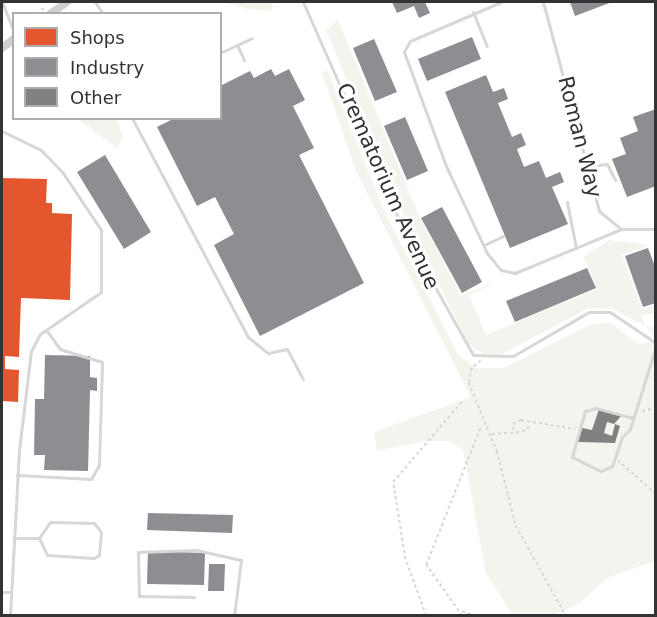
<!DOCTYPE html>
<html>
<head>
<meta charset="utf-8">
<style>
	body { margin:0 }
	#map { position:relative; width:657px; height:617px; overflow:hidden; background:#fff; font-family:"DejaVu Sans",sans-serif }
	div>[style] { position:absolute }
	.green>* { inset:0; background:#f1f5ed }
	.shops>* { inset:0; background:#e4572e }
	.industry>* { inset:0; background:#8d8d92 }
	.building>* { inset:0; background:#818181 }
	.path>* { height:1.5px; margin-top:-0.75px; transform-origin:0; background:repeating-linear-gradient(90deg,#d6d6d6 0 3px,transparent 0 6px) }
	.service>* { height:3px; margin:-1.5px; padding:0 1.5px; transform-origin:1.5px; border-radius:1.5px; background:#d7d7d7 }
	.secondary>* { height:8px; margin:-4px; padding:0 4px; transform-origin:4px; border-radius:4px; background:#d0d0d0 }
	span { translate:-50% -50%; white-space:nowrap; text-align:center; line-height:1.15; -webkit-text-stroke:6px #fff; paint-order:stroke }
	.street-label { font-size:21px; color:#333 }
	.frame { position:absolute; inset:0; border:3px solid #333; pointer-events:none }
	.legend { position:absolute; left:12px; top:12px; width:210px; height:108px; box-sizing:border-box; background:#fff; border:2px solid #adadad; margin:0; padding:8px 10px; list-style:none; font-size:18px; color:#333 }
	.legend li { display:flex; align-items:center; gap:12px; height:30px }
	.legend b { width:30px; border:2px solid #adadad }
</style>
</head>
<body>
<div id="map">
	<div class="green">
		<i style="clip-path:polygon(222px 2px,270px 2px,273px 6px,271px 11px,247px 9px)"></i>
		<i style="clip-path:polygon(338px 20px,420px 218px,461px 295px,497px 281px,469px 295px,486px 335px,597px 289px,584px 257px,609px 240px,650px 245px,622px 255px,642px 309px,655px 305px,655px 314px,641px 315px,646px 327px,655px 326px,655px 339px,646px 327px,613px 309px,589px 308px,502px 354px,483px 354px,469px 344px,400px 207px,326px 30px)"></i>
		<i style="clip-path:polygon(327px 70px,385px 213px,459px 356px,476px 368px,504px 368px,591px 324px,610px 323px,639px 344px,655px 341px,655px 561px,607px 578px,579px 604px,553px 615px,513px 615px,486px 573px,463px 450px,449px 441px,425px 441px,377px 451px,374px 432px,471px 397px,356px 171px,322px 72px)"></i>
		<i style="clip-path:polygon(78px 119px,116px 119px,123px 136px,118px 149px)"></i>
	</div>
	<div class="shops">
		<i style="clip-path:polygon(2px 178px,47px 179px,46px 203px,52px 203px,52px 213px,72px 214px,70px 300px,21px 298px,19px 357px,5px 356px,5px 369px,19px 370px,18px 402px,2px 401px)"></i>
	</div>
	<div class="industry">
		<i style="clip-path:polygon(392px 2px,425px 2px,430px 13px,419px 18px,414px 6px,397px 13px)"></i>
		<i style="clip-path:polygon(570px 2px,612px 2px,575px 16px)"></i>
		<i style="clip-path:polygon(472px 37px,481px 59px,427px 81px,418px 59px)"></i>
		<i style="clip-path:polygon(374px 39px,397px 92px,375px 101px,353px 48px)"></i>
		<i style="clip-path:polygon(271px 69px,275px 76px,289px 69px,305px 100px,293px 106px,314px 148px,299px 155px,364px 283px,260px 336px,214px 245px,234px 234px,215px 197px,197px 206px,157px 127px,175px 118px,220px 118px,220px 86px,250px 71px,254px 78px)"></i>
		<i style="clip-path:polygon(486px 75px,493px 92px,504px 88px,508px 99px,498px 103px,512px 137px,521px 133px,526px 145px,517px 149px,524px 167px,539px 161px,546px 178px,560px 172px,564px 182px,552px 187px,568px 224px,510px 248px,445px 92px)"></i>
		<i style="clip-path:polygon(656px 109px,656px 186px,627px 197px,612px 159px,626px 154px,620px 138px,638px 131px,633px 117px)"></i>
		<i style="clip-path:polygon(405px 117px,428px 171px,407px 180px,384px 126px)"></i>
		<i style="clip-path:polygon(105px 155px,151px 232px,124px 249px,77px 172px)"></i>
		<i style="clip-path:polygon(442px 207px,482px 282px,462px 293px,421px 218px)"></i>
		<i style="clip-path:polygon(648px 248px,656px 269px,656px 303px,643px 307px,625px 256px)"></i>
		<i style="clip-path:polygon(587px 268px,596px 288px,515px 322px,506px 301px)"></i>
		<i style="clip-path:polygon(45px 355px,90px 356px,90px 377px,97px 378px,97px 391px,90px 390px,88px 471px,44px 470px,45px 455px,34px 455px,35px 399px,44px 399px)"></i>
		<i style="clip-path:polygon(148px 513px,233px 515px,232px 533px,147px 530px)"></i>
		<i style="clip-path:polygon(148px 551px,205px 553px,204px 585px,147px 584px)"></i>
		<i style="clip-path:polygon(209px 564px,225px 564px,224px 591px,208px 591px)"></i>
	</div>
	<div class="building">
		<i style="clip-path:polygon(599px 409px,622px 415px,614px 424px,607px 422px,604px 433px,612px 436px,615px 424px,620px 426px,615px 443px,578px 442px,582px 428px,592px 430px)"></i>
	</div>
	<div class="path">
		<i style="left:37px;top:14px;width:11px;rotate:-41deg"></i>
		<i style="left:481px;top:361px;width:11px;rotate:142deg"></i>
		<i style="left:472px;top:368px;width:15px;rotate:101deg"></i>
		<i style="left:469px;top:383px;width:74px;rotate:67.6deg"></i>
		<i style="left:497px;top:451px;width:77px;rotate:75.8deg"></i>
		<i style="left:516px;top:526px;width:103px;rotate:60.9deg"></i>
		<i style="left:642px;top:411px;width:14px;rotate:-12deg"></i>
		<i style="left:513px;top:430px;width:6px;rotate:-90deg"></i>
		<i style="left:513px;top:424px;width:9px;rotate:-27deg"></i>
		<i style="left:521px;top:420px;width:55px;rotate:9.5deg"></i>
		<i style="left:492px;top:434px;width:30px;rotate:-4deg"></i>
		<i style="left:522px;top:432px;width:10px;rotate:-37deg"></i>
		<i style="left:618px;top:460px;width:51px;rotate:41.8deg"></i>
		<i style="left:462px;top:611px;width:14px;rotate:21deg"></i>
		<i style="left:426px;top:616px;width:61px;rotate:-110.2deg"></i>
		<i style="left:405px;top:559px;width:78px;rotate:-98.9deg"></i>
		<i style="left:393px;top:482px;width:108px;rotate:-49.5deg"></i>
		<i style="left:462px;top:616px;width:62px;rotate:-125.2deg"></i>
		<i style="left:426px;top:565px;width:149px;rotate:-68.4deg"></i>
	</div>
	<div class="service">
		<i style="left:2px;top:2px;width:31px;rotate:68deg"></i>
		<i style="left:95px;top:2px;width:14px;rotate:56deg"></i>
		<i style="left:303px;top:2px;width:255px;rotate:66.2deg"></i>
		<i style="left:406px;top:235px;width:137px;rotate:60.8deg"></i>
		<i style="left:473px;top:355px;width:40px;rotate:1.4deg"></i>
		<i style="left:513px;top:356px;width:88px;rotate:-30.1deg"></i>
		<i style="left:589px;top:312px;width:21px"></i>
		<i style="left:610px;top:312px;width:55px;rotate:34deg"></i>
		<i style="left:501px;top:2px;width:99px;rotate:156.8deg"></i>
		<i style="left:410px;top:41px;width:13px;rotate:119deg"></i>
		<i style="left:404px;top:52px;width:121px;rotate:69.8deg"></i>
		<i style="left:446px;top:166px;width:96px;rotate:64.8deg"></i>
		<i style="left:487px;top:253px;width:22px;rotate:51deg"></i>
		<i style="left:501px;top:270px;width:14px;rotate:12deg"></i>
		<i style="left:515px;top:273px;width:115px;rotate:-22.5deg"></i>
		<i style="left:543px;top:2px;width:216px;rotate:75deg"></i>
		<i style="left:599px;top:211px;width:28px;rotate:39deg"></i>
		<i style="left:621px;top:229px;width:35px"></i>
		<i style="left:473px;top:12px;width:37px;rotate:68deg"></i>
		<i style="left:237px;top:45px;width:17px;rotate:65deg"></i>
		<i style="left:220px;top:53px;width:35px;rotate:-25deg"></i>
		<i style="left:132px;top:118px;width:248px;rotate:62.1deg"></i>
		<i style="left:248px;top:337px;width:26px;rotate:39deg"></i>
		<i style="left:268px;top:353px;width:19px;rotate:-12deg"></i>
		<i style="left:287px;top:349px;width:34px;rotate:62deg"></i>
		<i style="left:2px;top:131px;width:43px;rotate:26deg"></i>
		<i style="left:41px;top:150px;width:32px;rotate:46deg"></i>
		<i style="left:63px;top:173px;width:69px;rotate:56.3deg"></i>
		<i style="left:101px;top:230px;width:62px;rotate:90deg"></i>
		<i style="left:101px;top:292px;width:74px;rotate:145.5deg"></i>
		<i style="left:40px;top:334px;width:19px;rotate:118deg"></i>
		<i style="left:31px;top:351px;width:100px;rotate:96.9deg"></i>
		<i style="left:19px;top:450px;width:166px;rotate:93.1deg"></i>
		<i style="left:587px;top:166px;width:20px;rotate:-6deg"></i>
		<i style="left:607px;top:164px;width:18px;rotate:63deg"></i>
		<i style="left:567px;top:202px;width:47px;rotate:78.9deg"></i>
		<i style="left:484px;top:245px;width:21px;rotate:-25deg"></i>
		<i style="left:633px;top:418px;width:38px;rotate:-165deg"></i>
		<i style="left:596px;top:408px;width:11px;rotate:165deg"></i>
		<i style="left:585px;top:411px;width:48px;rotate:105.8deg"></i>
		<i style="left:572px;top:457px;width:32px;rotate:26deg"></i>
		<i style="left:601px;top:471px;width:12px;rotate:-24deg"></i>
		<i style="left:612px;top:466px;width:31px;rotate:-71deg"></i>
		<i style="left:622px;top:437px;width:11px;rotate:-45deg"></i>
		<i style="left:630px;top:429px;width:87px;rotate:-72.6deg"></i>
		<i style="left:17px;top:475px;width:74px;rotate:3.1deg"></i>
		<i style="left:91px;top:479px;width:16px;rotate:-60deg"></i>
		<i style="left:99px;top:465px;width:103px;rotate:-88.3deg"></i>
		<i style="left:102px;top:362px;width:44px;rotate:-162.8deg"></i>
		<i style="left:60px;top:349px;width:22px;rotate:-126deg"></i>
		<i style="left:14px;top:538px;width:25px"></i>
		<i style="left:39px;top:538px;width:19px;rotate:-55deg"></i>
		<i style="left:50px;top:522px;width:44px;rotate:1.3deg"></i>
		<i style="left:94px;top:523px;width:11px;rotate:52deg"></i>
		<i style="left:101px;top:532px;width:23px;rotate:95deg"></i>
		<i style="left:99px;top:555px;width:6px;rotate:149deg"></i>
		<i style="left:94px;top:558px;width:47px;rotate:-176.3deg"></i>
		<i style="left:47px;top:555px;width:19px;rotate:-115deg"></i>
		<i style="left:2px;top:592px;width:9px"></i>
		<i style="left:194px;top:597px;width:55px;rotate:-179deg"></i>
		<i style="left:139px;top:596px;width:44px;rotate:-91.3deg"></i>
		<i style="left:138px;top:552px;width:58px;rotate:-2deg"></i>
		<i style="left:196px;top:550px;width:46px;rotate:12.5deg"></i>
		<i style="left:241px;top:560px;width:56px;rotate:97.1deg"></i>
	</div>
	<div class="secondary">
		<i style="left:50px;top:14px;width:21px;rotate:-35deg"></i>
		<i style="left:2px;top:48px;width:15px;rotate:-37deg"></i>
	</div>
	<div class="street-label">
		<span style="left:580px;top:137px;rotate:76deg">Roman Way</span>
		<span style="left:388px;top:186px;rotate:66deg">Crematorium Avenue</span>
	</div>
	<div class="frame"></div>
	<ul class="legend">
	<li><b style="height:16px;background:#e4572e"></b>Shops</li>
	<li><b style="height:16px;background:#8d8d92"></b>Industry</li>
	<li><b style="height:16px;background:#818181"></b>Other</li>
	</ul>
</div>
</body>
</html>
